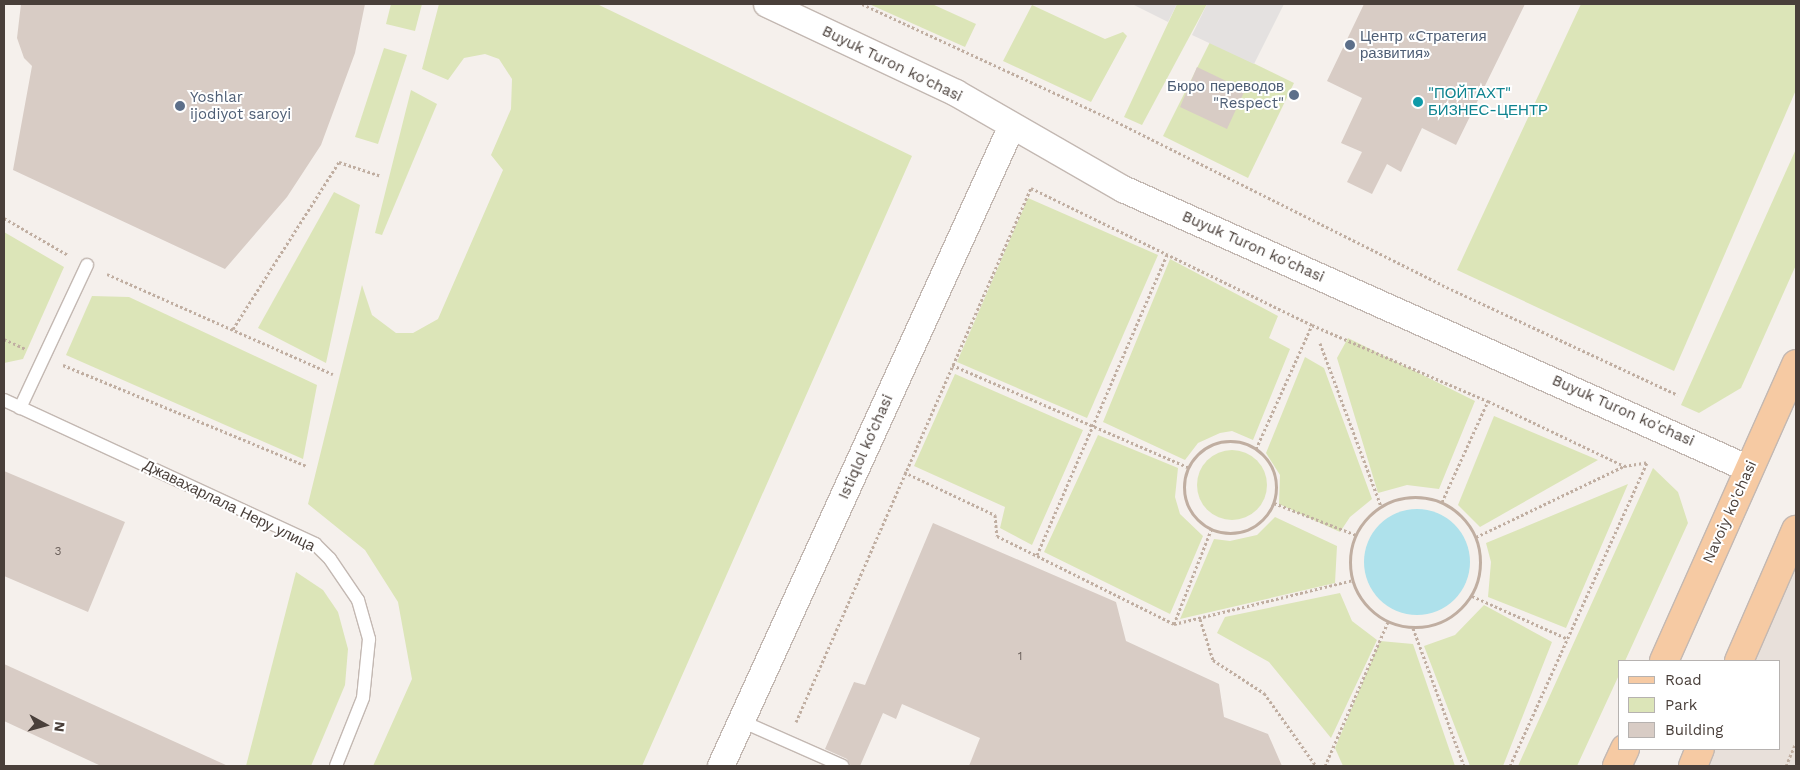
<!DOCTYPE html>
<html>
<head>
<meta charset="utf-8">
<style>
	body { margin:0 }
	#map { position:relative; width:1800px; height:770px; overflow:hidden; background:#f5f0ec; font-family:"Work Sans",sans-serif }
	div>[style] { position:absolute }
	.residential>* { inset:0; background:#e8e0da }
	.green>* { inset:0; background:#dce5b8 }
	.round { border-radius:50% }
	.parking>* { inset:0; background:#e4e1e0 }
	.water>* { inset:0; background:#aee1eb }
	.building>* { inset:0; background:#d8ccc5 }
	.path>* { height:3px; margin-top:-1.5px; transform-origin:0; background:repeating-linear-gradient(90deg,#c0aea1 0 2.5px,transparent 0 5px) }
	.path>.ring { margin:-1.5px; padding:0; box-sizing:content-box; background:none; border:3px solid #c0aea1; border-radius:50% }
	.roads { filter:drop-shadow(1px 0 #c3b8b2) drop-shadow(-1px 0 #c3b8b2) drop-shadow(0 1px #c3b8b2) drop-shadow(0 -1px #c3b8b2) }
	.service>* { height:12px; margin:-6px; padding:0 6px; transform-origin:6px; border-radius:6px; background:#fff }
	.minor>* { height:26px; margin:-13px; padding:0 13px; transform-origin:13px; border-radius:13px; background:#fff }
	.primary>* { height:28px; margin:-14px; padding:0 14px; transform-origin:14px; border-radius:14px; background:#f6caa3 }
	.dots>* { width:14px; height:14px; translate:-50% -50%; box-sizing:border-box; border:2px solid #fff; border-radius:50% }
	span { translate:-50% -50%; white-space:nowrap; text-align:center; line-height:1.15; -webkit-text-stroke:4px #fff; paint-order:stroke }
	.number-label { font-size:12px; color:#6d625d }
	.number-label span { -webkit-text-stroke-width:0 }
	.service-label { font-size:15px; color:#4e5e75 }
	.left { translate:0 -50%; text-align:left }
	.right { translate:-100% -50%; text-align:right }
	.street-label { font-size:15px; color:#493f3a }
	.culture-label { font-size:15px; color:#0d838f }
	.frame { position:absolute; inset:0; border:5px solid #493f3a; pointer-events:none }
	.legend { position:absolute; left:1618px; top:660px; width:162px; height:90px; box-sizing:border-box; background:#fff; border:1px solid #b6b2b0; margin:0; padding:6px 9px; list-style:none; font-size:15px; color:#493f3a }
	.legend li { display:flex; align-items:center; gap:10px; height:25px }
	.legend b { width:25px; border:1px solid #b6b2b0 }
	.north { position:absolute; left:20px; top:700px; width:50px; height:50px; -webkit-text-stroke:4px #fff; paint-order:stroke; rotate:97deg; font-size:14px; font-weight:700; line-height:20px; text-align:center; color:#493f3a }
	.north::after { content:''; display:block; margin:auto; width:18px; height:22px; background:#493f3a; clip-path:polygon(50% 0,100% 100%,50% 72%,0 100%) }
</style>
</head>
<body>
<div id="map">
	<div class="residential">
		<i style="clip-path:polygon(1796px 530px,1796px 766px,1693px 766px,1700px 749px,1779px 749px,1779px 661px,1739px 661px)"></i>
	</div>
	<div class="green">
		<i style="clip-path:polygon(391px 4px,422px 4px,415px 31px,386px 24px)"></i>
		<i style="clip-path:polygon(439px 4px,597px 4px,912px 156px,642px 766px,373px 766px,412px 679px,398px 602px,365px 550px,308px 504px,362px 285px,372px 315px,396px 333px,413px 333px,438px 319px,503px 170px,491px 155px,511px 109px,512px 79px,499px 59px,485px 54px,464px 58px,448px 80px,422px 69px)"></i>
		<i style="clip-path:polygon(869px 4px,932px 4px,976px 24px,965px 47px)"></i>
		<i style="clip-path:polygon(1177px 4px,1207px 4px,1142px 125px,1124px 117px)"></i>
		<i style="clip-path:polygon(1581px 4px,1796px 4px,1796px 90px,1674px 371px,1457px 270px)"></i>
		<i style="clip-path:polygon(1032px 5px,1105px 39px,1123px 32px,1127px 36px,1091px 102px,1003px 61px)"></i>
		<i style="clip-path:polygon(1210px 42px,1294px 83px,1248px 178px,1163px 136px)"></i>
		<i style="clip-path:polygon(384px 48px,407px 55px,378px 144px,355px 137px)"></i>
		<i style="clip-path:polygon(411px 90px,437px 104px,382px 235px,375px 233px)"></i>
		<i style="clip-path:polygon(1796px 149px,1796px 265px,1741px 388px,1699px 413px,1681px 405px)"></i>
		<i style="clip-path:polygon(334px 192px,360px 205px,326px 363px,258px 328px)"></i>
		<i style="clip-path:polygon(1028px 198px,1158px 255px,1087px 418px,957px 362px)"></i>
		<i style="clip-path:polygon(4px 232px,64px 267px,23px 359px,4px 363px)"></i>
		<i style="clip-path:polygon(1170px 259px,1278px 316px,1269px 338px,1290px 349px,1253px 440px,1232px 431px,1220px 433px,1198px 443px,1185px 460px,1103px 422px)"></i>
		<i style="clip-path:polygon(92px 296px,129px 297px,317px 385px,303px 459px,66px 355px)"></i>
		<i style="clip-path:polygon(1348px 338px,1475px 401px,1439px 489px,1407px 485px,1378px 493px,1337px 358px)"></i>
		<i style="clip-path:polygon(1305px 357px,1324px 368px,1372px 499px,1350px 517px,1340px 532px,1279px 504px,1280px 475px,1266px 453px)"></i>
		<i style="clip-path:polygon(955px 374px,1083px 430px,1032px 545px,1000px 528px,1005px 507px,914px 466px)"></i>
		<i style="clip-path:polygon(1494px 416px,1598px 460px,1480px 527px,1458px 505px)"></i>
		<i style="clip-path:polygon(1098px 435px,1178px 468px,1175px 497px,1180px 514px,1203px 536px,1170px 614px,1044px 552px)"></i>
		<i class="round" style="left:1197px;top:450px;width:70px;height:70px"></i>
		<i style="clip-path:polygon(1653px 468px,1678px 492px,1688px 523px,1625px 661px,1619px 661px,1619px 675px,1577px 766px,1518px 766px)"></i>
		<i style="clip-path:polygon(1628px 484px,1566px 628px,1488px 597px,1491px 562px,1486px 543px)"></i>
		<i style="clip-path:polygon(1275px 517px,1337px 546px,1335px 583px,1180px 619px,1214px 539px,1230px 541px,1257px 535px)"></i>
		<i style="clip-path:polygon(296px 572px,323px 590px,338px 612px,348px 649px,345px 685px,311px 766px,246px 766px)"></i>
		<i style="clip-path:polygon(1340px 593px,1352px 621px,1377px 640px,1331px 738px,1269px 662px,1217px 633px,1225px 617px)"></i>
		<i style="clip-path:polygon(1484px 605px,1552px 642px,1503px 766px,1470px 766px,1424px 646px,1455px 635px)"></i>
		<i style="clip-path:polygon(1380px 641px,1413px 644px,1455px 766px,1343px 766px,1335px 748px)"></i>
	</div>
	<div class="parking">
		<i style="clip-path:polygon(1132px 4px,1177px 4px,1168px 22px)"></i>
		<i style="clip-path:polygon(1207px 4px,1284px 4px,1254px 64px,1192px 35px)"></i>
	</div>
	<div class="water">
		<i class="round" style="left:1364px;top:509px;width:106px;height:106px"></i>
	</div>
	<div class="building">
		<i style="clip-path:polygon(21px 4px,365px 4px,355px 53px,321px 145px,287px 197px,225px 269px,13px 170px,32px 66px,24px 58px,17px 38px)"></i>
		<i style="clip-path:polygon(1364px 4px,1525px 4px,1456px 145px,1422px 128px,1401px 172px,1387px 164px,1372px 194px,1347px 182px,1362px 152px,1341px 143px,1362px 98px,1327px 81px)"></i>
		<i style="clip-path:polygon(1197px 67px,1245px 90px,1227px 129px,1180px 107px)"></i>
		<i style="clip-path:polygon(4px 471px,125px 522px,88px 612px,4px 576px)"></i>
		<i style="clip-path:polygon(933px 523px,1116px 602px,1126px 641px,1219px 684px,1224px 717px,1268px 734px,1282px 766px,969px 766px,980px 738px,902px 704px,896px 719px,883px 713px,860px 766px,851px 766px,847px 759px,825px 749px,854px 682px,865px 685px)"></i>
		<i style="clip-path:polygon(4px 664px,228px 766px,101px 766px,4px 721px)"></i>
	</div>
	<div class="path">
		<i style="left:862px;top:4px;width:270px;rotate:24.8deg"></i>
		<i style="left:1107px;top:117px;width:375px;rotate:26.6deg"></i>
		<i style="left:1442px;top:285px;width:260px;rotate:25deg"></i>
		<i style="left:4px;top:218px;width:74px;rotate:30deg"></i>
		<i style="left:107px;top:274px;width:247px;rotate:23.9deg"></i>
		<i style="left:233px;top:329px;width:198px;rotate:-57.6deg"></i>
		<i style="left:339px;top:162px;width:44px;rotate:18.4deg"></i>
		<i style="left:4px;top:339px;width:23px;rotate:25deg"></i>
		<i style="left:1320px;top:343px;width:174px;rotate:69.5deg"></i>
		<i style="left:63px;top:365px;width:264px;rotate:22.5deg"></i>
		<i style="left:952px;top:365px;width:257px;rotate:23.4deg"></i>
		<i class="ring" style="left:1184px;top:441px;width:89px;height:89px"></i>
		<i style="left:1256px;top:449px;width:136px;rotate:-65.7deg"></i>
		<i style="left:904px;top:472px;width:101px;rotate:25.3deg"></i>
		<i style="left:995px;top:515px;width:21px;rotate:85deg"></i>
		<i style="left:997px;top:536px;width:198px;rotate:26.4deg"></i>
		<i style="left:1174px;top:624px;width:184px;rotate:-13.8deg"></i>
		<i class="ring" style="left:1350px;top:497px;width:127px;height:127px"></i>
		<i style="left:1442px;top:502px;width:111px;rotate:-65.5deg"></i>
		<i style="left:1274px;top:503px;width:88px;rotate:21.3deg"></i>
		<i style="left:1476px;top:537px;width:164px;rotate:-25.6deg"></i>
		<i style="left:1037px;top:555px;width:330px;rotate:-66.6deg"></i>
		<i style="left:1472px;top:596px;width:105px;rotate:24.1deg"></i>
		<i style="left:1200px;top:619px;width:43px;rotate:72.4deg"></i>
		<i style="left:1213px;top:660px;width:61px;rotate:32.9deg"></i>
		<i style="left:1264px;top:693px;width:90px;rotate:54.5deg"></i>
		<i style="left:1174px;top:624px;width:101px;rotate:-68.5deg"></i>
		<i style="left:1413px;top:628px;width:147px;rotate:69.7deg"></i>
		<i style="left:796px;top:722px;width:583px;rotate:-66.25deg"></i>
		<i style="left:1031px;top:188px;width:313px;rotate:26deg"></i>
		<i style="left:1312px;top:325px;width:192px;rotate:23.4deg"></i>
		<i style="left:1488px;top:401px;width:151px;rotate:25.5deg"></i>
		<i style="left:1624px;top:466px;width:24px;rotate:-9deg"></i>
		<i style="left:1325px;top:766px;width:157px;rotate:-66.4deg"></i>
		<i style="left:1510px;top:766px;width:333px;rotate:-65.7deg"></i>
		<i style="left:1786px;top:766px;width:25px;rotate:-67deg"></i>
	</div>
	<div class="roads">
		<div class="service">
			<i style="left:4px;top:400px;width:343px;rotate:24.8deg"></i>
			<i style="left:315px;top:544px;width:21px;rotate:45deg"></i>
			<i style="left:330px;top:559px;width:50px;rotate:55.7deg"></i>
			<i style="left:358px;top:600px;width:41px;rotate:74.2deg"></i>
			<i style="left:369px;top:639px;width:59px;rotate:95.8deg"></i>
			<i style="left:363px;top:698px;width:73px;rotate:111.7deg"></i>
			<i style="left:20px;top:408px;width:158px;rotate:-64.9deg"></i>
			<i style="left:741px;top:721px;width:111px;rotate:23.8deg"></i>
		</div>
		<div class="minor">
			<i style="left:767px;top:4px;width:209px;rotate:25.2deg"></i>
			<i style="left:956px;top:93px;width:193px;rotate:29.9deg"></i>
			<i style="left:1123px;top:189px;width:686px;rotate:24.1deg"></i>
			<i style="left:721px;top:766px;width:701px;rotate:-65.56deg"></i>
		</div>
		<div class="primary">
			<i style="left:1664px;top:661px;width:325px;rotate:-66deg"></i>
			<i style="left:1739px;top:661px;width:143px;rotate:-66.5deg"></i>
			<i style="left:1617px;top:766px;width:19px;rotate:-65deg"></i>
			<i style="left:1693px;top:766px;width:18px;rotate:-68deg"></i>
		</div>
	</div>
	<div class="dots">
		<i style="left:1350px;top:45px;background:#5c6f8a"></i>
		<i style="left:1294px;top:95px;background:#5c6f8a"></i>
		<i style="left:1418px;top:102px;background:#0f9aa8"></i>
		<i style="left:180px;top:106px;background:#5c6f8a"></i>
	</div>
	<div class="number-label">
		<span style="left:58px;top:552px">3</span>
		<span style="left:1020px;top:657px">1</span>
	</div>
	<div class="service-label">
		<span class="left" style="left:1360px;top:45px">Центр «Стратегия<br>развития»</span>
		<span class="right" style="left:1284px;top:95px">Бюро переводов<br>"Respect"</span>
		<span class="left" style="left:190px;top:106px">Yoshlar<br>ijodiyot saroyi</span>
	</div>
	<div class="street-label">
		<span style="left:892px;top:64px;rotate:26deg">Buyuk Turon ko'chasi</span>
		<span style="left:1253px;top:247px;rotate:24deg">Buyuk Turon ko'chasi</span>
		<span style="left:1623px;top:411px;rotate:24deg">Buyuk Turon ko'chasi</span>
		<span style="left:866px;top:447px;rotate:-66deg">Istiqlol ko‘chasi</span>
		<span style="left:229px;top:506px;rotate:26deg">Джавахарлала Неру улица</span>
		<span style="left:1730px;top:512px;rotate:-66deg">Navoiy ko'chasi</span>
	</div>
	<div class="culture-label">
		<span class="left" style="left:1428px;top:102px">"ПОЙТАХТ"<br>БИЗНЕС-ЦЕНТР</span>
	</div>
	<div class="frame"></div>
	<ul class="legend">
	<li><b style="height:6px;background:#f6caa3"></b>Road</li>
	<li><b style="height:14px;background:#dce5b8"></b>Park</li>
	<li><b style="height:14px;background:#d8ccc5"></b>Building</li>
	</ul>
	<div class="north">N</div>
</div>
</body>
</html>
